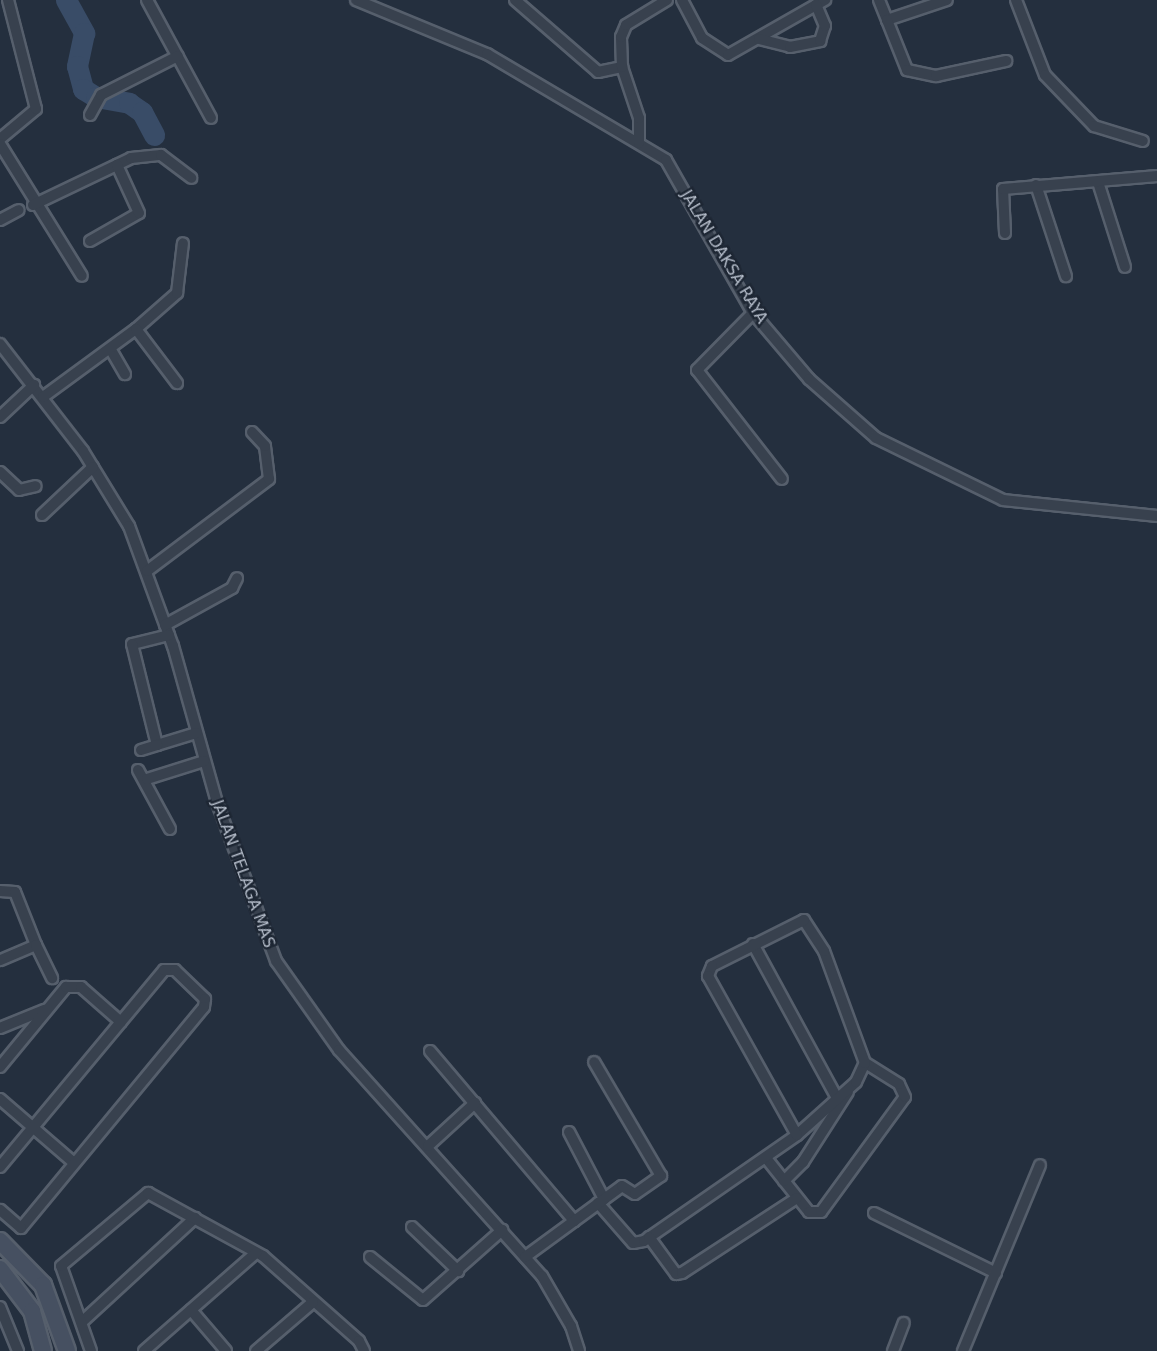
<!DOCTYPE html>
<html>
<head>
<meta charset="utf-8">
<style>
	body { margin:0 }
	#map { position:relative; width:1157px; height:1351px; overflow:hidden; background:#242f3e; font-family:"DejaVu Sans",sans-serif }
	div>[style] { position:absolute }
	.river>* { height:21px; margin:-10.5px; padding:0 10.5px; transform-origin:10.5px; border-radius:10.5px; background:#394c67 }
	.roads { filter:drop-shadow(2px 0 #565f6c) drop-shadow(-2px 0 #565f6c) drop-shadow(0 2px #565f6c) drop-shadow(0 -2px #565f6c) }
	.street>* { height:10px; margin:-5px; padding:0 5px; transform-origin:5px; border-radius:5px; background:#38414e }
	.secondary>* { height:16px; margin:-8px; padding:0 8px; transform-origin:8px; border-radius:8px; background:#465061 }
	span { translate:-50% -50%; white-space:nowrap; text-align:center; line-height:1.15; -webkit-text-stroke:5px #1d2633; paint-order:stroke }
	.street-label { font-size:16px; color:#b4bcc9 }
</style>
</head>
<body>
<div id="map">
	<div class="river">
		<i style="left:66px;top:0;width:38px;rotate:61deg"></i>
		<i style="left:84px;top:33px;width:34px;rotate:102deg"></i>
		<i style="left:77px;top:66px;width:24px;rotate:75deg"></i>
		<i style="left:83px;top:89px;width:15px;rotate:32deg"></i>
		<i style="left:96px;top:97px;width:34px;rotate:10deg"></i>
		<i style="left:129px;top:103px;width:16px;rotate:35deg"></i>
		<i style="left:142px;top:112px;width:26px;rotate:62deg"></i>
	</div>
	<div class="roads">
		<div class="street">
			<i style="left:147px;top:0;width:134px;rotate:61.5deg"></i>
			<i style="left:356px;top:0;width:142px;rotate:22.4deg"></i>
			<i style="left:487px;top:54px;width:208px;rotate:30.6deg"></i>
			<i style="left:666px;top:160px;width:176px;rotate:60.4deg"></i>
			<i style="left:753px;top:313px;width:87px;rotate:49.7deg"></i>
			<i style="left:809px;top:379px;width:89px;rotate:41.4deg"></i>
			<i style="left:876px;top:438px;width:141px;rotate:26deg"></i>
			<i style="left:1003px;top:500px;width:155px;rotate:5.9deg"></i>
			<i style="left:515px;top:0;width:110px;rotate:40.9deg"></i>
			<i style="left:598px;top:72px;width:25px;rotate:-12deg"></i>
			<i style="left:682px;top:0;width:43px;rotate:62.2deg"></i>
			<i style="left:702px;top:38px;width:31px;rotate:33deg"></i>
			<i style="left:728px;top:55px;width:112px;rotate:-29.6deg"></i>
			<i style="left:879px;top:0;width:22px;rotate:68deg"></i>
			<i style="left:887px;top:20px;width:63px;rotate:-18.4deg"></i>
			<i style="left:1016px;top:0;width:80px;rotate:68.9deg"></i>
			<i style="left:1045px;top:75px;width:71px;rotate:46.1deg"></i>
			<i style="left:1094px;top:126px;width:51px;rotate:17deg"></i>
			<i style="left:887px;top:20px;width:54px;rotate:68.2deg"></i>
			<i style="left:907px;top:70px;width:30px;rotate:12deg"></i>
			<i style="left:936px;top:76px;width:72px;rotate:-12.1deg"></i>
			<i style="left:759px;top:39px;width:32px;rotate:14deg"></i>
			<i style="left:790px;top:47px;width:31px;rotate:-11deg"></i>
			<i style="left:820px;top:41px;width:16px;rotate:-72deg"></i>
			<i style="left:825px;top:26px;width:23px;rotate:-113deg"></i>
			<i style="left:90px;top:115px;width:23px;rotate:-61deg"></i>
			<i style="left:101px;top:95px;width:86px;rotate:-26.9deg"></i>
			<i style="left:0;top:139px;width:47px;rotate:-39.8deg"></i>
			<i style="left:36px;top:109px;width:113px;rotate:-104.4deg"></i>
			<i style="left:639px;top:143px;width:25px;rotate:-90deg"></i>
			<i style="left:639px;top:118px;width:54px;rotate:-108.4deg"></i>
			<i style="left:622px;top:67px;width:30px;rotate:-92deg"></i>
			<i style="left:621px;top:37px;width:13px;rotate:-67deg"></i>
			<i style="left:626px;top:25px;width:48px;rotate:-31.4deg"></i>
			<i style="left:0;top:144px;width:155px;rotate:58.2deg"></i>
			<i style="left:1098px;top:182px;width:89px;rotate:72.4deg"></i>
			<i style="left:1036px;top:185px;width:96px;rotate:71.8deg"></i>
			<i style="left:33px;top:205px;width:109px;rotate:-25.6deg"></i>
			<i style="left:131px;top:158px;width:30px;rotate:-6deg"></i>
			<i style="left:161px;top:155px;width:38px;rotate:37deg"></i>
			<i style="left:0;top:220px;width:21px;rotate:-28deg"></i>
			<i style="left:1005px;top:233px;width:44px;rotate:-92.6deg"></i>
			<i style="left:1003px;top:189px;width:155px;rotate:-4.8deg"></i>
			<i style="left:90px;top:241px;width:56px;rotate:-29.7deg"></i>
			<i style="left:139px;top:213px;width:53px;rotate:-114.6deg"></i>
			<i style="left:753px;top:313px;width:80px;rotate:134.5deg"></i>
			<i style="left:697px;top:370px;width:138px;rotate:52.1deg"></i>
			<i style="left:136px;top:329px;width:55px;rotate:-41.3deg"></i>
			<i style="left:177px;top:293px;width:50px;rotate:-83.2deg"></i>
			<i style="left:0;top:344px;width:135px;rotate:52.2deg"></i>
			<i style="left:83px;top:451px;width:88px;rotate:58.5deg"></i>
			<i style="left:129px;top:526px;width:128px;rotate:69.9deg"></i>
			<i style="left:173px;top:646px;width:163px;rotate:74.3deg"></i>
			<i style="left:217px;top:803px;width:169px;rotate:69.5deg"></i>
			<i style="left:276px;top:961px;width:109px;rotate:54.7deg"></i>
			<i style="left:339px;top:1050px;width:304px;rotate:48.1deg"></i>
			<i style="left:542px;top:1276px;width:58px;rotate:59.9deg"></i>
			<i style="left:571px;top:1326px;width:26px;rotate:72deg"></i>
			<i style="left:111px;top:350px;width:28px;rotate:60deg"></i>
			<i style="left:43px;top:397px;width:115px;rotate:-36.2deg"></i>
			<i style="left:136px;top:329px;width:68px;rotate:52.8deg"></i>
			<i style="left:0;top:417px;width:47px;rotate:-43.3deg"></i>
			<i style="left:0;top:472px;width:26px;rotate:43deg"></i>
			<i style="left:19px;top:490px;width:17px;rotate:-13deg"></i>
			<i style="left:42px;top:515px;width:70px;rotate:-43.3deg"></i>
			<i style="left:147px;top:571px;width:153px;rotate:-37deg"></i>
			<i style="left:269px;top:479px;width:33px;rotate:-97deg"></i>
			<i style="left:265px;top:446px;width:19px;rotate:-133deg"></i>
			<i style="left:165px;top:625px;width:77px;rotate:-28.9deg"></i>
			<i style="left:232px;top:588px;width:11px;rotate:-63deg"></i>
			<i style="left:169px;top:635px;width:38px;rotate:166deg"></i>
			<i style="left:132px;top:644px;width:104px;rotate:76.1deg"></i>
			<i style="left:157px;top:745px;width:41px;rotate:-17.1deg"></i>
			<i style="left:141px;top:750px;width:17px;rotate:-17deg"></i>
			<i style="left:138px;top:770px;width:67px;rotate:61.5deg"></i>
			<i style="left:147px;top:779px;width:60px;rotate:-17.5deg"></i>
			<i style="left:0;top:891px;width:15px;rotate:4deg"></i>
			<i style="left:15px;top:892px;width:57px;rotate:68.4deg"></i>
			<i style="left:36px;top:945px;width:39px;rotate:157deg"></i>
			<i style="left:753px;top:944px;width:175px;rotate:61.4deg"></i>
			<i style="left:36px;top:945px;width:37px;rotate:64deg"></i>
			<i style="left:0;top:1028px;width:48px;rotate:-22.2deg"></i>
			<i style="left:430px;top:1051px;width:223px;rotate:49.7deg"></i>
			<i style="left:0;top:1067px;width:104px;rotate:-50.5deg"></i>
			<i style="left:66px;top:987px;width:15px"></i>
			<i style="left:81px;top:987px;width:53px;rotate:41.2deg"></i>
			<i style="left:0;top:1099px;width:96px;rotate:40.8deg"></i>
			<i style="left:569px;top:1132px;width:76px;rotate:62.4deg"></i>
			<i style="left:428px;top:1146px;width:64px;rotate:-42.5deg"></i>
			<i style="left:766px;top:1158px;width:69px;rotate:51.5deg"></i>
			<i style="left:809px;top:1212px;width:12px"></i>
			<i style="left:821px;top:1212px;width:142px;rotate:-53.9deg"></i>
			<i style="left:905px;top:1097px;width:14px;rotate:-115deg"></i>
			<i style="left:899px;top:1084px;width:40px;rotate:-148deg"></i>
			<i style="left:0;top:1167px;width:256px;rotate:-50.2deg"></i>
			<i style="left:164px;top:970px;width:11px"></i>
			<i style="left:175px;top:970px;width:42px;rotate:44deg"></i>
			<i style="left:205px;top:999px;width:8px;rotate:97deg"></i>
			<i style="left:204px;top:1007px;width:287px;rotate:129.6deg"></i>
			<i style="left:21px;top:1228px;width:28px;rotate:-139deg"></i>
			<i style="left:784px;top:1181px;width:27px;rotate:-45deg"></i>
			<i style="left:803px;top:1162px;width:83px;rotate:-57.3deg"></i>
			<i style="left:598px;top:1203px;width:53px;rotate:48.8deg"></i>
			<i style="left:633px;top:1243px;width:11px;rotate:-10deg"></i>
			<i style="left:644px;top:1241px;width:186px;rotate:-34.7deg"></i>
			<i style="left:797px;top:1135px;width:79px;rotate:-41.9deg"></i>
			<i style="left:856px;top:1082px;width:21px;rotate:-65deg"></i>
			<i style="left:865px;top:1063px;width:119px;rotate:-110.1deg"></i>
			<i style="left:824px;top:951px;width:37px;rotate:-123deg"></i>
			<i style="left:804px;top:920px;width:103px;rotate:153.4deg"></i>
			<i style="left:712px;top:966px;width:11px;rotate:112deg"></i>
			<i style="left:708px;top:976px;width:182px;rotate:60.8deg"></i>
			<i style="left:874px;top:1213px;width:136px;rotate:26.2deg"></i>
			<i style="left:412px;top:1227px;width:64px;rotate:43.7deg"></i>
			<i style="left:649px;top:1237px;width:46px;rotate:53.9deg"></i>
			<i style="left:676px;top:1274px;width:6px;rotate:-9deg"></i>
			<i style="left:682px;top:1273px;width:137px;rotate:-33.1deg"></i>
			<i style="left:370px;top:1257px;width:68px;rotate:39.1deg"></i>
			<i style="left:423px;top:1300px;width:106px;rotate:-41.5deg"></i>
			<i style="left:525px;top:1257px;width:120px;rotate:-36.2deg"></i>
			<i style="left:622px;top:1186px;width:15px;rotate:32deg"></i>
			<i style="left:635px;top:1194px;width:32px;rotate:-35deg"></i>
			<i style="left:661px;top:1176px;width:132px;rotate:-120.4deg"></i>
			<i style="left:0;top:1307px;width:48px;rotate:67.8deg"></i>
			<i style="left:191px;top:1310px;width:54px;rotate:49.5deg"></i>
			<i style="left:84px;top:1320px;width:151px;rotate:-42.6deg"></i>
			<i style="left:91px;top:1351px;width:90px;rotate:-109.4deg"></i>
			<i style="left:61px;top:1266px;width:114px;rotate:-40deg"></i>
			<i style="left:148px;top:1193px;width:131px;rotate:28.7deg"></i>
			<i style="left:263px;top:1256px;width:128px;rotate:41.5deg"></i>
			<i style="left:359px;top:1341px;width:11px;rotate:63deg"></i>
			<i style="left:144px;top:1351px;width:149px;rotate:-41.2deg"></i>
			<i style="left:256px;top:1351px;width:75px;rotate:-40.7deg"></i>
			<i style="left:893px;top:1351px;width:30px;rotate:-69deg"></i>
			<i style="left:963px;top:1351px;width:201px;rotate:-67.5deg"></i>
		</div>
		<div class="secondary">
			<i style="left:0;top:1241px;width:62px;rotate:45.7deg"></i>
			<i style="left:43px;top:1285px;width:70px;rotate:70deg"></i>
			<i style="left:0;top:1269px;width:53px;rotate:52.7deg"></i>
			<i style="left:32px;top:1311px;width:41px;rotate:74.6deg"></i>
		</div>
	</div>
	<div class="street-label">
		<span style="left:724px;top:257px;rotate:59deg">JALAN DAKSA RAYA</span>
		<span style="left:243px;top:874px;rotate:70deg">JALAN TELAGA MAS</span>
	</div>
</div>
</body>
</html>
